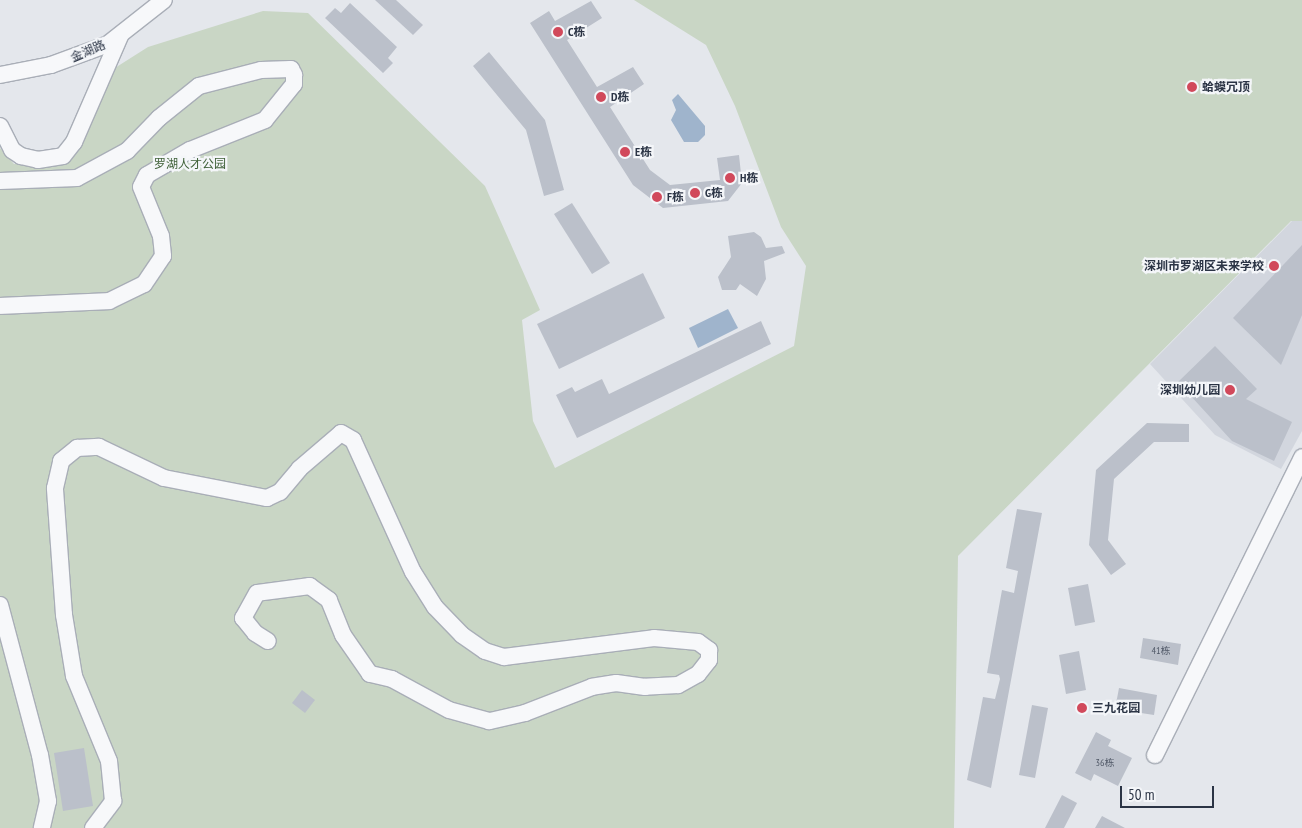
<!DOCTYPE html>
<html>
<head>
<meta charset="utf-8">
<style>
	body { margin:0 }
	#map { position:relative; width:1302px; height:828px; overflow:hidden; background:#e4e7ec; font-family:"PT Sans Narrow","Noto Sans SC",sans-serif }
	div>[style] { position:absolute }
	.built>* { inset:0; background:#d2d6de }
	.green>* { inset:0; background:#c9d6c5 }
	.water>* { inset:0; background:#9fb4cc }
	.building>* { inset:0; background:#bbc0ca }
	.roads { filter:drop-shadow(1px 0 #a9aeb7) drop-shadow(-1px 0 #a9aeb7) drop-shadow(0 1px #a9aeb7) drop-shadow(0 -1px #a9aeb7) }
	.minor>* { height:16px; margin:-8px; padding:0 8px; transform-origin:8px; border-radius:8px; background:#f7f8fa }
	.dots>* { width:14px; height:14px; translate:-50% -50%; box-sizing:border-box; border:2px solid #f4f6f9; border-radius:50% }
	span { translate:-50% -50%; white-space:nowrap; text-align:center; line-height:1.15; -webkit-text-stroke:4.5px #f4f6f9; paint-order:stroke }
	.number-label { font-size:10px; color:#4f5766 }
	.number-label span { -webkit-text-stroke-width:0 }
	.poi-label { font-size:12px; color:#2b3445; font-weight:700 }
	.left { translate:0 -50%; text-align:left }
	.right { translate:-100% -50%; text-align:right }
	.street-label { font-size:12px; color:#2b3445 }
	.park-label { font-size:12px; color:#3f6138 }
	.scale { position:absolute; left:1120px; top:786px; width:94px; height:22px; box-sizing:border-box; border:2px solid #2b3445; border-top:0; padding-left:6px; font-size:15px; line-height:18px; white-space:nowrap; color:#2b3445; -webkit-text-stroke:4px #f4f6f9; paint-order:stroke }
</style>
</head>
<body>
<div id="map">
	<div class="built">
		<i style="clip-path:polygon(1292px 221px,1302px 221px,1302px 431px,1281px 469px,1215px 435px,1150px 364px)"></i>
	</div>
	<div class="green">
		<i style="clip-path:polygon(634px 0,1302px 0,1302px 221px,1291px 221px,958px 556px,954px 828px,0 828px,0 148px,14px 164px,59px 164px,107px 73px,148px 47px,263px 11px,308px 13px,485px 186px,540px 310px,522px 320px,533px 421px,555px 468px,794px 346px,806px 266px,781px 227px,735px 106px,706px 45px)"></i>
	</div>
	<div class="water">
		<i style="clip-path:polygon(678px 94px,705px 126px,705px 135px,698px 142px,684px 142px,671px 120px,676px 110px,672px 100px)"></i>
		<i style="clip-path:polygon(728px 309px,738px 328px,698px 348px,689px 328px)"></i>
	</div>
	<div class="building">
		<i style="clip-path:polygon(375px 0,396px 0,423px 25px,413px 35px)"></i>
		<i style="clip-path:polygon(591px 1px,602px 18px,567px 40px,597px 87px,633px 67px,644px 84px,610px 107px,650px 170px,670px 185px,720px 180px,717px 158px,739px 155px,742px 183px,728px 201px,663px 208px,633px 185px,530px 23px,549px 11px,555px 21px)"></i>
		<i style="clip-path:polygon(350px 3px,397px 47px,388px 58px,393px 63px,383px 73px,325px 18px,335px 8px,341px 13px)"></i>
		<i style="clip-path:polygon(489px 52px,545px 120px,564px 190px,544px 196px,526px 130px,473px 66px)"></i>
		<i style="clip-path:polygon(572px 203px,610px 263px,592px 274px,554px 214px)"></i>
		<i style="clip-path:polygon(754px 232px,761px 237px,766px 248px,782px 246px,785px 253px,764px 261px,766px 279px,757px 296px,740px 284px,736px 290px,722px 290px,718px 277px,731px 257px,728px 236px)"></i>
		<i style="clip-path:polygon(1302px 245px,1302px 315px,1281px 365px,1233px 318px)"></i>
		<i style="clip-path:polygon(643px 273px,665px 318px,559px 369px,537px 324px)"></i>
		<i style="clip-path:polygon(761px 321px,771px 344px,577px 438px,556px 395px,572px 387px,575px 392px,602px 379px,609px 394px)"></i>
		<i style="clip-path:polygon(1215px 346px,1257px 389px,1246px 399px,1292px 422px,1274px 461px,1232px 441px,1178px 382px)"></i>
		<i style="clip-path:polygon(1147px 423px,1189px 424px,1189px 442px,1154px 442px,1114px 479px,1108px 540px,1126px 564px,1111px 575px,1089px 545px,1096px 470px)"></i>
		<i style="clip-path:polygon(1017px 509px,1042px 513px,991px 788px,967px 780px,983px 697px,995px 699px,1000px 679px,999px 675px,987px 673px,1002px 590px,1014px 593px,1018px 571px,1006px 568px)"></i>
		<i style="clip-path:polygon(1088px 584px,1095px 622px,1075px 626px,1068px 588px)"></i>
		<i style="clip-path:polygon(1143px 638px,1181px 644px,1178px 665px,1140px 658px)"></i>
		<i style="clip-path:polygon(1079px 651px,1086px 690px,1066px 694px,1059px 655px)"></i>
		<i style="clip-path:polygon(1119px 688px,1157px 695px,1154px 715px,1115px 709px)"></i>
		<i style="clip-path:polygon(302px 690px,315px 700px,305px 713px,292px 703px)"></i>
		<i style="clip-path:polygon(1032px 705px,1048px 708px,1035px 778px,1019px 775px)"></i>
		<i style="clip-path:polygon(1096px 732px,1111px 740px,1108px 746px,1132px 758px,1118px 786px,1094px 774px,1091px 781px,1075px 773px)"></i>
		<i style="clip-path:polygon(84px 748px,93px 806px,63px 811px,54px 753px)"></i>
		<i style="clip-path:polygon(1062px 795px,1077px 803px,1064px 828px,1045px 828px)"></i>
		<i style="clip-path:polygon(1102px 816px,1125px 828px,1095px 828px)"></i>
	</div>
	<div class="roads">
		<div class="minor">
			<i style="left:0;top:75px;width:52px;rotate:-11.1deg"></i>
			<i style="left:51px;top:65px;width:61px;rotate:-20.2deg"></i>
			<i style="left:108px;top:44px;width:71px;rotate:-38.2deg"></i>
			<i style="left:0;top:126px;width:27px;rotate:63deg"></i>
			<i style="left:12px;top:150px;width:11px;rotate:34deg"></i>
			<i style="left:21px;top:156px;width:17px;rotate:13deg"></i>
			<i style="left:38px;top:160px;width:25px;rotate:-9deg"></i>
			<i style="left:63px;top:156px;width:18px;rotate:-52deg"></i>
			<i style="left:74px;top:142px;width:116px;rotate:-66.5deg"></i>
			<i style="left:0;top:181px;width:77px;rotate:-2.2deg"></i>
			<i style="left:77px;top:178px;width:57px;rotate:-28.4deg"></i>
			<i style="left:127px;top:151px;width:46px;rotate:-45.9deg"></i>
			<i style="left:159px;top:118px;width:51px;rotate:-38.7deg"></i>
			<i style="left:199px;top:86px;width:64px;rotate:-14.5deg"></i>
			<i style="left:261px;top:70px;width:30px;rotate:-2deg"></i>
			<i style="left:291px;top:69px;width:7px;rotate:63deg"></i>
			<i style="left:294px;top:75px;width:9px;rotate:90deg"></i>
			<i style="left:294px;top:84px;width:46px;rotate:128.9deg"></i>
			<i style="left:265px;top:120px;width:81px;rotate:158.2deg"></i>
			<i style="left:190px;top:150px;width:50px;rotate:149.8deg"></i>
			<i style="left:147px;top:175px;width:13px;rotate:117deg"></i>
			<i style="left:141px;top:187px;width:53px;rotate:67.8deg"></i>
			<i style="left:161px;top:236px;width:20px;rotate:84deg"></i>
			<i style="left:163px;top:256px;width:34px;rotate:124deg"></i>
			<i style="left:144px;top:284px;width:39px;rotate:154deg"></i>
			<i style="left:109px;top:301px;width:109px;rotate:177.4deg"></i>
			<i style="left:0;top:605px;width:155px;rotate:75.1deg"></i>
			<i style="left:40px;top:755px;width:47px;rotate:80.1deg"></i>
			<i style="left:48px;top:801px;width:28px;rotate:103deg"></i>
			<i style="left:1155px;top:755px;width:332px;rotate:-63.7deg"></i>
			<i style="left:93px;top:828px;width:34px;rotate:-53deg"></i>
			<i style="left:113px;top:801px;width:40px;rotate:-95.7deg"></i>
			<i style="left:109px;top:761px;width:92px;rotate:-112.4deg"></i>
			<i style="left:74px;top:676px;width:62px;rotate:-99.3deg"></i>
			<i style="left:64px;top:615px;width:127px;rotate:-94.1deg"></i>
			<i style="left:55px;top:488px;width:28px;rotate:-77deg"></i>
			<i style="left:61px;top:461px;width:21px;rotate:-39deg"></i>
			<i style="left:77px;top:448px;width:22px;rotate:-3deg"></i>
			<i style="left:99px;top:447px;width:72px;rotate:25.5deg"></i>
			<i style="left:164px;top:478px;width:105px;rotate:11deg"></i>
			<i style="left:267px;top:498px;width:14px;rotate:-25deg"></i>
			<i style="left:280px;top:492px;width:30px;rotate:-50deg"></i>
			<i style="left:299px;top:469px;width:55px;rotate:-40.6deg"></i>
			<i style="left:341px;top:433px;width:14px;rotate:30deg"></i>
			<i style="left:353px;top:440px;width:145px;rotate:65.6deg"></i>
			<i style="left:413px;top:572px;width:41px;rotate:57.8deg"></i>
			<i style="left:435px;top:607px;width:39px;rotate:46deg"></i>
			<i style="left:462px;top:635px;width:28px;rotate:35deg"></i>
			<i style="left:485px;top:651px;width:20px;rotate:18deg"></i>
			<i style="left:504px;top:657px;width:151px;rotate:-7.2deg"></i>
			<i style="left:654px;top:638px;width:44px;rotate:5.2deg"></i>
			<i style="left:698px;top:642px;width:14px;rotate:36deg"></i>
			<i style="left:709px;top:650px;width:10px;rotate:90deg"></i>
			<i style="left:709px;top:660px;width:18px;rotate:128deg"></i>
			<i style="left:698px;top:674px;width:23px;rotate:151deg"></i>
			<i style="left:678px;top:685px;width:33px;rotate:177deg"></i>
			<i style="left:645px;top:687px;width:29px;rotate:-172deg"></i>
			<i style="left:616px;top:683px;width:24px;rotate:171deg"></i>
			<i style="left:592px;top:687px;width:72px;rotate:158.8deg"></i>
			<i style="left:525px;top:713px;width:37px;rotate:167deg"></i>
			<i style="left:489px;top:721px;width:41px;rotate:-164.6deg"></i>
			<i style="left:449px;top:710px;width:65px;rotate:-151.5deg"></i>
			<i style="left:392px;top:679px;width:23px;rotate:-167deg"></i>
			<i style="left:370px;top:674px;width:47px;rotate:-124.7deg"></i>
			<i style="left:343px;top:635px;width:38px;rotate:-112deg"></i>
			<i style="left:329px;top:600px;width:24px;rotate:-144deg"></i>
			<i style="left:310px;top:586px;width:53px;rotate:172.5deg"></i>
			<i style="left:257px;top:593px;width:29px;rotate:119deg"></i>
			<i style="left:243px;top:618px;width:19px;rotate:51deg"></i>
			<i style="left:255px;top:633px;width:15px;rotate:32deg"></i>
		</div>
	</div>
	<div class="dots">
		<i style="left:558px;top:32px;background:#d1495b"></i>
		<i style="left:1192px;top:87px;background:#d1495b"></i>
		<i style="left:601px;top:97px;background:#d1495b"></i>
		<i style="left:625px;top:152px;background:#d1495b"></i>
		<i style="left:730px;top:178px;background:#d1495b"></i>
		<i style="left:695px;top:193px;background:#d1495b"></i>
		<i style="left:657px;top:197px;background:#d1495b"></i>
		<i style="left:1274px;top:266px;background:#d1495b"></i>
		<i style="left:1230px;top:390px;background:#d1495b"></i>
		<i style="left:1082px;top:708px;background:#d1495b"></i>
	</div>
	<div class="number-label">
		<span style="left:1161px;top:651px">41栋</span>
		<span style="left:1105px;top:763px">36栋</span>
	</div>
	<div class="poi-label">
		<span class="left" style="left:568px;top:32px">C栋</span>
		<span class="left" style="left:1202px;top:87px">蛤蟆冗顶</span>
		<span class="left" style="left:611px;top:97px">D栋</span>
		<span class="left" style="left:635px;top:152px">E栋</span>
		<span class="left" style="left:740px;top:178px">H栋</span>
		<span class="left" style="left:705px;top:193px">G栋</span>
		<span class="left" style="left:667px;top:197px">F栋</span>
		<span class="right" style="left:1264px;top:266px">深圳市罗湖区未来学校</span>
		<span class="right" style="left:1220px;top:390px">深圳幼儿园</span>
		<span class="left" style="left:1092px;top:708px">三九花园</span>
	</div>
	<div class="street-label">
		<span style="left:88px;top:51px;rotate:-23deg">金湖路</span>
	</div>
	<div class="park-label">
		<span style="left:190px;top:164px">罗湖人才公园</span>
	</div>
	<div class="scale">50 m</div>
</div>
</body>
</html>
